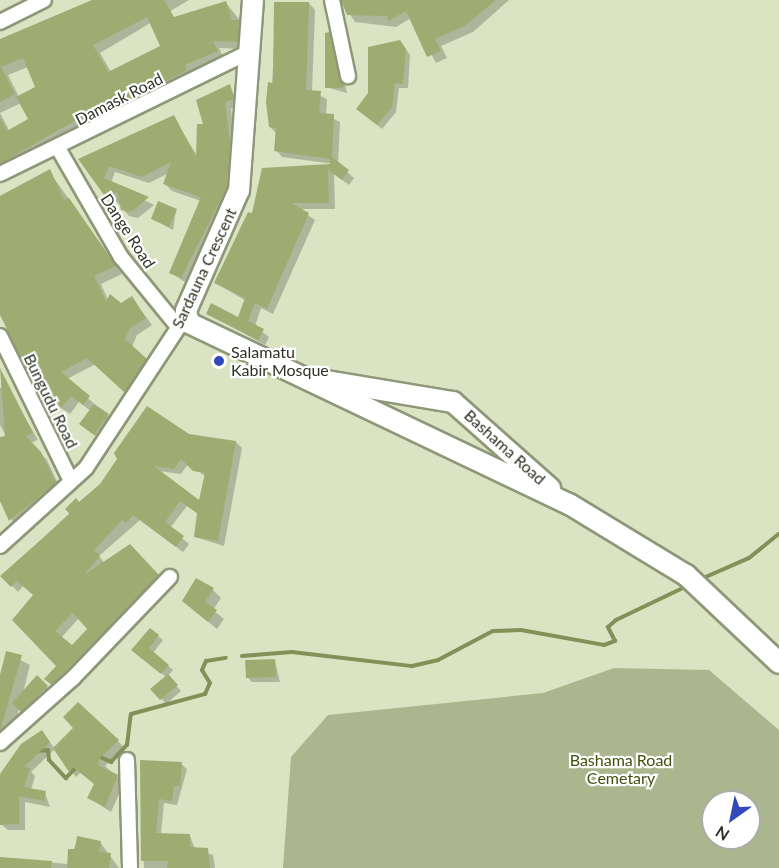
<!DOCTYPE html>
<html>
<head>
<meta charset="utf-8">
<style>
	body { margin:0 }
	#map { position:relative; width:779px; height:868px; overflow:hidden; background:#dae3c2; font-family:Lato,sans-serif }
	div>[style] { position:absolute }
	.green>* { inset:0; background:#abb58e }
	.shadow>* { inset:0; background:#0003 }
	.stream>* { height:4px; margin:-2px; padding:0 2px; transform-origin:2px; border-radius:2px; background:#839058 }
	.building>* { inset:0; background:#9eac72 }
	.roads { filter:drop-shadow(2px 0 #8e9777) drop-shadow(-2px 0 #8e9777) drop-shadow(0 2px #8e9777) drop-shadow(0 -2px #8e9777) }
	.street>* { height:14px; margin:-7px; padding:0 7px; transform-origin:7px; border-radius:7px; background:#fff }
	.secondary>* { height:20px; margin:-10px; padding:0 10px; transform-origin:10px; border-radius:10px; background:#fff }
	.dots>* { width:16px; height:16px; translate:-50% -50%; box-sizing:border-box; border:3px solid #fff; border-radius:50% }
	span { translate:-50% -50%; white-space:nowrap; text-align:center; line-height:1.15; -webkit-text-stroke:4.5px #fff; paint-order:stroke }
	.street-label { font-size:16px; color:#2f3225 }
	.poi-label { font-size:16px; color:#2f3225 }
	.left { translate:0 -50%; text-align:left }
	.park-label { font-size:16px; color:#434f0c }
	.north { position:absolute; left:701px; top:790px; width:60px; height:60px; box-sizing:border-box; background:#fff; border:2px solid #acada8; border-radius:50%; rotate:213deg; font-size:16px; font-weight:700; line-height:24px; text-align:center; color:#2f3225 }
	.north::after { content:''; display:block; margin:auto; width:21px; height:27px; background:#3249ba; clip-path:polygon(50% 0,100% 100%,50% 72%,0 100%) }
</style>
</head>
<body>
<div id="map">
	<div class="green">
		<i style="clip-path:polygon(evenodd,614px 668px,709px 670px,779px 730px,779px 868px,283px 868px,291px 757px,328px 715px,543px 693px,614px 668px,713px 802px,749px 802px,749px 838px,713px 838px,713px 802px)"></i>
	</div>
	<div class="shadow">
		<i style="clip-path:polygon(evenodd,96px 0,189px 0,100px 53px,111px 72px,161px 47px,226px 3px,247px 29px,245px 49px,219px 48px,224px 59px,0 174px,0 41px,96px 0,28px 67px,37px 87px,19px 97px,8px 75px,28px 67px,96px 0,21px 103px,30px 119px,10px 132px,0 113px,21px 103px)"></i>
		<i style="clip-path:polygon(341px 0,509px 0,473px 32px,441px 46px,447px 58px,436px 63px,411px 18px,396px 27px,355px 22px)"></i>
		<i style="clip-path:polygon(276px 3px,309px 3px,315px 10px,312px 92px,327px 99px,326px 115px,340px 122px,338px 164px,354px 178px,349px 185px,334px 174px,335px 209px,299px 209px,315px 220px,273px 314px,261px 308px,255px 326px,269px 337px,265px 345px,208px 314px,239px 319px,246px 301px,216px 283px,253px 215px,334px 164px,282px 157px,276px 150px,277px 134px,270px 127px)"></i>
		<i style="clip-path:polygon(329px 34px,334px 39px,347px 93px,326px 87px)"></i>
		<i style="clip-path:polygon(400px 41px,410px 55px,408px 88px,399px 88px,396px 112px,382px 129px,363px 113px)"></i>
		<i style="clip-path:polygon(230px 86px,239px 105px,231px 109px,236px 150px,233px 194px,188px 284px,171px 273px,201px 201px,172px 191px,165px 184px,169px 173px,149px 183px,115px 172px,111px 183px,154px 205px,138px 218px,129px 216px,80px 160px,173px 117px,198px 157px,205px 126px)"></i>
		<i style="clip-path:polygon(49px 171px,122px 274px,101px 284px,108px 300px,121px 304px,132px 298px,152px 325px,137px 335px,132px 347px,153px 367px,132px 398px,96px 364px,67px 379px,113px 421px,100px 439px,86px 429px,91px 411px,79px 402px,70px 414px,40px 394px,0 303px,0 196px)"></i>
		<i style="clip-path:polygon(176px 211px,173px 230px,153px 219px)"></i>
		<i style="clip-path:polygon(6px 385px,38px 440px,30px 443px,47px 460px,61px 490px,16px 527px,0 498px,0 448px,8px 440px,0 425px,0 388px)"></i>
		<i style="clip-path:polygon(evenodd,189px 435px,236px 442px,242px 448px,224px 546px,195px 537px,198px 514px,187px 506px,170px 528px,189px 544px,183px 552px,140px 520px,99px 556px,106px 565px,130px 546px,164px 582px,58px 690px,46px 679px,58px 666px,35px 596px,24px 585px,18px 592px,3px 576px,79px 504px,189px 435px,188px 464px,206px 477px,200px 502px,159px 471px,181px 474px,188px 464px,189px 435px,79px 618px,89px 629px,72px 647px,61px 638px,79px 618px)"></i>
		<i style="clip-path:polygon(213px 590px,221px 598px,213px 610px,224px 619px,217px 629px,183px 601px)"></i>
		<i style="clip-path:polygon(158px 636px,163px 640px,153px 653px,173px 670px,168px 676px,181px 691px,166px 704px,153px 689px,166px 677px,138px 654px)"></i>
		<i style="clip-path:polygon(7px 653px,30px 665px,23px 693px,37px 678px,52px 692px,27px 716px,19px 708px,13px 734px,0 742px,0 681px)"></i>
		<i style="clip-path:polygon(275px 661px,280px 682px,252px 682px,247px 677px)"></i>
		<i style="clip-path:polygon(79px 704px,124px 747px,105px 766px,124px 783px,111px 812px,89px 798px,95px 784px,81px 772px,76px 777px,55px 749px,31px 772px,35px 776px,31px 790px,45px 793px,50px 807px,25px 802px,25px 830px,8px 830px,1px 824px,0 776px,42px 732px,55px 749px,75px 728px)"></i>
		<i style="clip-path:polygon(141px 762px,181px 764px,187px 769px,177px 805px,164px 803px,161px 834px,190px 836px,195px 849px,213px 855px,215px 868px,144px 868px)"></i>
		<i style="clip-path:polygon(78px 838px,100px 842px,119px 868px,0 868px,0 858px,68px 864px)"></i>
	</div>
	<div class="stream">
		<i style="left:701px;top:579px;width:52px;rotate:-23.6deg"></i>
		<i style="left:749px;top:558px;width:38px;rotate:-39deg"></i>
		<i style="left:242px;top:656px;width:50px;rotate:-4.6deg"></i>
		<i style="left:292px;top:652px;width:121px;rotate:6.7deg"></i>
		<i style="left:412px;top:666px;width:27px;rotate:-13deg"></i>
		<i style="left:438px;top:660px;width:62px;rotate:-27.8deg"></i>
		<i style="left:493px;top:631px;width:28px;rotate:-2deg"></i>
		<i style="left:521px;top:630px;width:84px;rotate:10.2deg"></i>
		<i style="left:604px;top:645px;width:12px;rotate:-20deg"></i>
		<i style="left:615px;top:641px;width:16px;rotate:-117deg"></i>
		<i style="left:608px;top:627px;width:11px;rotate:-41deg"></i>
		<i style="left:616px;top:620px;width:81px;rotate:-25.6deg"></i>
		<i style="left:37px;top:751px;width:11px;rotate:-5deg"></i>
		<i style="left:48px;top:750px;width:10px;rotate:84deg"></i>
		<i style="left:49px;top:760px;width:25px;rotate:47deg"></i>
		<i style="left:66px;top:778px;width:18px;rotate:-47deg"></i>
		<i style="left:96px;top:755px;width:17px;rotate:25deg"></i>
		<i style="left:111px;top:762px;width:23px;rotate:-47deg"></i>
		<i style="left:127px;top:745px;width:31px;rotate:-83deg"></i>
		<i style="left:131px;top:714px;width:77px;rotate:-15.1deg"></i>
		<i style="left:205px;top:694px;width:12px;rotate:-66deg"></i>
		<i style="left:210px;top:683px;width:15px;rotate:-122deg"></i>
		<i style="left:202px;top:670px;width:10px;rotate:-66deg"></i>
		<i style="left:206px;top:661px;width:20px;rotate:-9deg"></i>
	</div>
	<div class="building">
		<i style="clip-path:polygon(evenodd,92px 0,164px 0,174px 17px,226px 1px,232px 20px,239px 20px,238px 42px,213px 41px,218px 51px,185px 65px,187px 70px,94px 118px,91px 112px,74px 121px,0 164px,0 118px,7px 131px,28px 119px,16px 97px,35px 87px,23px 58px,1px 67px,15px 94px,0 102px,0 39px,92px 0,147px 17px,160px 46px,108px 72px,93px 45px,147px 17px)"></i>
		<i style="clip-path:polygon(341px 0,496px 0,466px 25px,435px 39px,441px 51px,427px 57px,406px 11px,388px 21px,388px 16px,347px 15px)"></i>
		<i style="clip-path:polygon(274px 2px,309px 2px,306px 90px,321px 91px,319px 113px,334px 114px,332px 157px,349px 170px,342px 180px,328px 170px,329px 203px,291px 203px,309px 213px,267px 309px,255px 303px,248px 321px,264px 329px,258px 340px,206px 314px,211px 303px,238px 317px,245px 298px,214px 283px,248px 212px,252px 213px,262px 168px,330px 164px,330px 159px,274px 151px,276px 128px,269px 127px,266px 102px,268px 82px,273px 83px)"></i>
		<i style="clip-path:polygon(330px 32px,343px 83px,343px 88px,325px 88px,325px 33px)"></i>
		<i style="clip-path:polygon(400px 40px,406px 49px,403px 84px,395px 83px,392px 107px,377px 125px,356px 109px,368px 93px,368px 47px)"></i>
		<i style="clip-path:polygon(230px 84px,234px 99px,225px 102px,230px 142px,227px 187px,181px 278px,169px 273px,201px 197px,163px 184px,171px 162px,142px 177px,109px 166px,104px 178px,149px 197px,131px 212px,121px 210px,117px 192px,107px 199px,78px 159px,174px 115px,196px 157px,197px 124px,203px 124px,196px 100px)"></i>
		<i style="clip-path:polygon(50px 169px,64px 200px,69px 198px,116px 266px,94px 276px,106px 301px,110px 294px,121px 303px,132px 296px,146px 318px,130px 328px,125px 339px,147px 359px,128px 388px,124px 392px,87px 358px,61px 372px,90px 396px,83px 405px,71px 396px,62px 407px,39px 395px,0 315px,0 196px)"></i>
		<i style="clip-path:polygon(158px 201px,177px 209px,169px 227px,151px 219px)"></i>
		<i style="clip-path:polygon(0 368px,33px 433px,26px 436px,41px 452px,56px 483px,9px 521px,0 501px,0 437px,5px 436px)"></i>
		<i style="clip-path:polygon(94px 404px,109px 414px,94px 435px,79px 424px)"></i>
		<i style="clip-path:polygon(evenodd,147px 406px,189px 434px,236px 441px,218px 541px,194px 537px,197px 513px,180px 501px,165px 522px,184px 536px,176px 547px,133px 515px,126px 523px,122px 520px,94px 550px,100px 556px,84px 575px,130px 544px,159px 575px,52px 685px,44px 679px,56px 666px,12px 620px,33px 595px,17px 581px,11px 587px,0 576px,70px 514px,65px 509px,76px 498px,79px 502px,100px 484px,117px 459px,114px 453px,147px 406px,181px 459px,193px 471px,205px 473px,199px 500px,154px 466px,174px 469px,181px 459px,147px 406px,73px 613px,87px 629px,72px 645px,55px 631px,73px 613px)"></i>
		<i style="clip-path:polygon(196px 578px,214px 588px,205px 602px,217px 610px,208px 622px,182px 601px)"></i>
		<i style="clip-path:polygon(150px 628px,159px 635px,149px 648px,169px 665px,161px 674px,131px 650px)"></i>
		<i style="clip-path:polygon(6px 651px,22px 655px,0 731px,0 675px)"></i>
		<i style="clip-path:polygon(275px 659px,276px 677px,246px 678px,245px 660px)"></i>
		<i style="clip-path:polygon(168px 674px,178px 685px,160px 700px,150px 689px)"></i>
		<i style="clip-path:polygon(37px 675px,48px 686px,21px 712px,12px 703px)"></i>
		<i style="clip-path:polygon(78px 702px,119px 740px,99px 759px,98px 765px,118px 775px,105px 807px,87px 798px,94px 784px,73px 767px,69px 772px,53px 748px,73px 728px,63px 717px)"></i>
		<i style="clip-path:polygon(42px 730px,50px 742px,24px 767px,30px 768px,24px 787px,46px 791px,44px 801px,19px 796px,19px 824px,0 825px,0 774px,21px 744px)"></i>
		<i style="clip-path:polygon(140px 760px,182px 762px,180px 786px,174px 786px,172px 801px,159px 799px,156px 833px,190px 834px,190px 847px,208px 848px,210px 868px,167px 868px,168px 861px,141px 861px)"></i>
		<i style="clip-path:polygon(77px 836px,101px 841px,99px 852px,111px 853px,109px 868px,67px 868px,68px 849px,75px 849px)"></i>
		<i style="clip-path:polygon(0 857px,52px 861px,51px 868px,0 868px)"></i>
	</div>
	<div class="roads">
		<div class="street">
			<i style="left:332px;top:0;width:78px;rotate:78.1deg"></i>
			<i style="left:0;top:22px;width:49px;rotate:-26.6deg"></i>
			<i style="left:58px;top:148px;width:126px;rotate:60deg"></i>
			<i style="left:121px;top:257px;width:90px;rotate:50.8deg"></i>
			<i style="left:0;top:174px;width:280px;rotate:-26.1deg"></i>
			<i style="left:0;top:336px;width:161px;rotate:63.9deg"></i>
			<i style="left:0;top:546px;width:116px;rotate:-42.2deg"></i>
			<i style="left:86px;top:468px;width:181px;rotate:-56.7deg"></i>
			<i style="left:0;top:743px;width:98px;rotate:-41.7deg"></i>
			<i style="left:73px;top:678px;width:140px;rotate:-46.2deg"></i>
			<i style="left:127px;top:760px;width:108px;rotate:88.4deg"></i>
		</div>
		<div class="secondary">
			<i style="left:253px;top:0;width:191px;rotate:94.2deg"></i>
			<i style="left:239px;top:190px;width:132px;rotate:113.7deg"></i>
			<i style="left:186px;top:311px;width:12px;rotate:76deg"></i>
			<i style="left:189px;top:323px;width:421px;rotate:25.5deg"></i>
			<i style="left:569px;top:504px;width:137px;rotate:31.3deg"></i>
			<i style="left:686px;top:575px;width:128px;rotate:43.4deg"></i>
			<i style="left:315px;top:379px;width:140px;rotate:9.5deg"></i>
			<i style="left:453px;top:402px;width:130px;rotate:41.6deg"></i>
		</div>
	</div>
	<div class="dots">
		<i style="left:219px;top:361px;background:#3249ba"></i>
	</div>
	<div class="street-label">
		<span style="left:119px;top:99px;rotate:-27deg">Damask Road</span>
		<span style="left:128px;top:231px;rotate:57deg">Dange Road</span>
		<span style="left:204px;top:268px;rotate:-65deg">Sardauna Crescent</span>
		<span style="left:51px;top:401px;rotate:64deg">Bungudu Road</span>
		<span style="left:505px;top:447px;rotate:42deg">Bashama Road</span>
	</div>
	<div class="poi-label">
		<span class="left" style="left:231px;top:361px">Salamatu<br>Kabir Mosque</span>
	</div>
	<div class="park-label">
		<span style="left:621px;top:769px">Bashama Road<br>Cemetary</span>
	</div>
	<div class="north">N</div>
</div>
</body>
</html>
